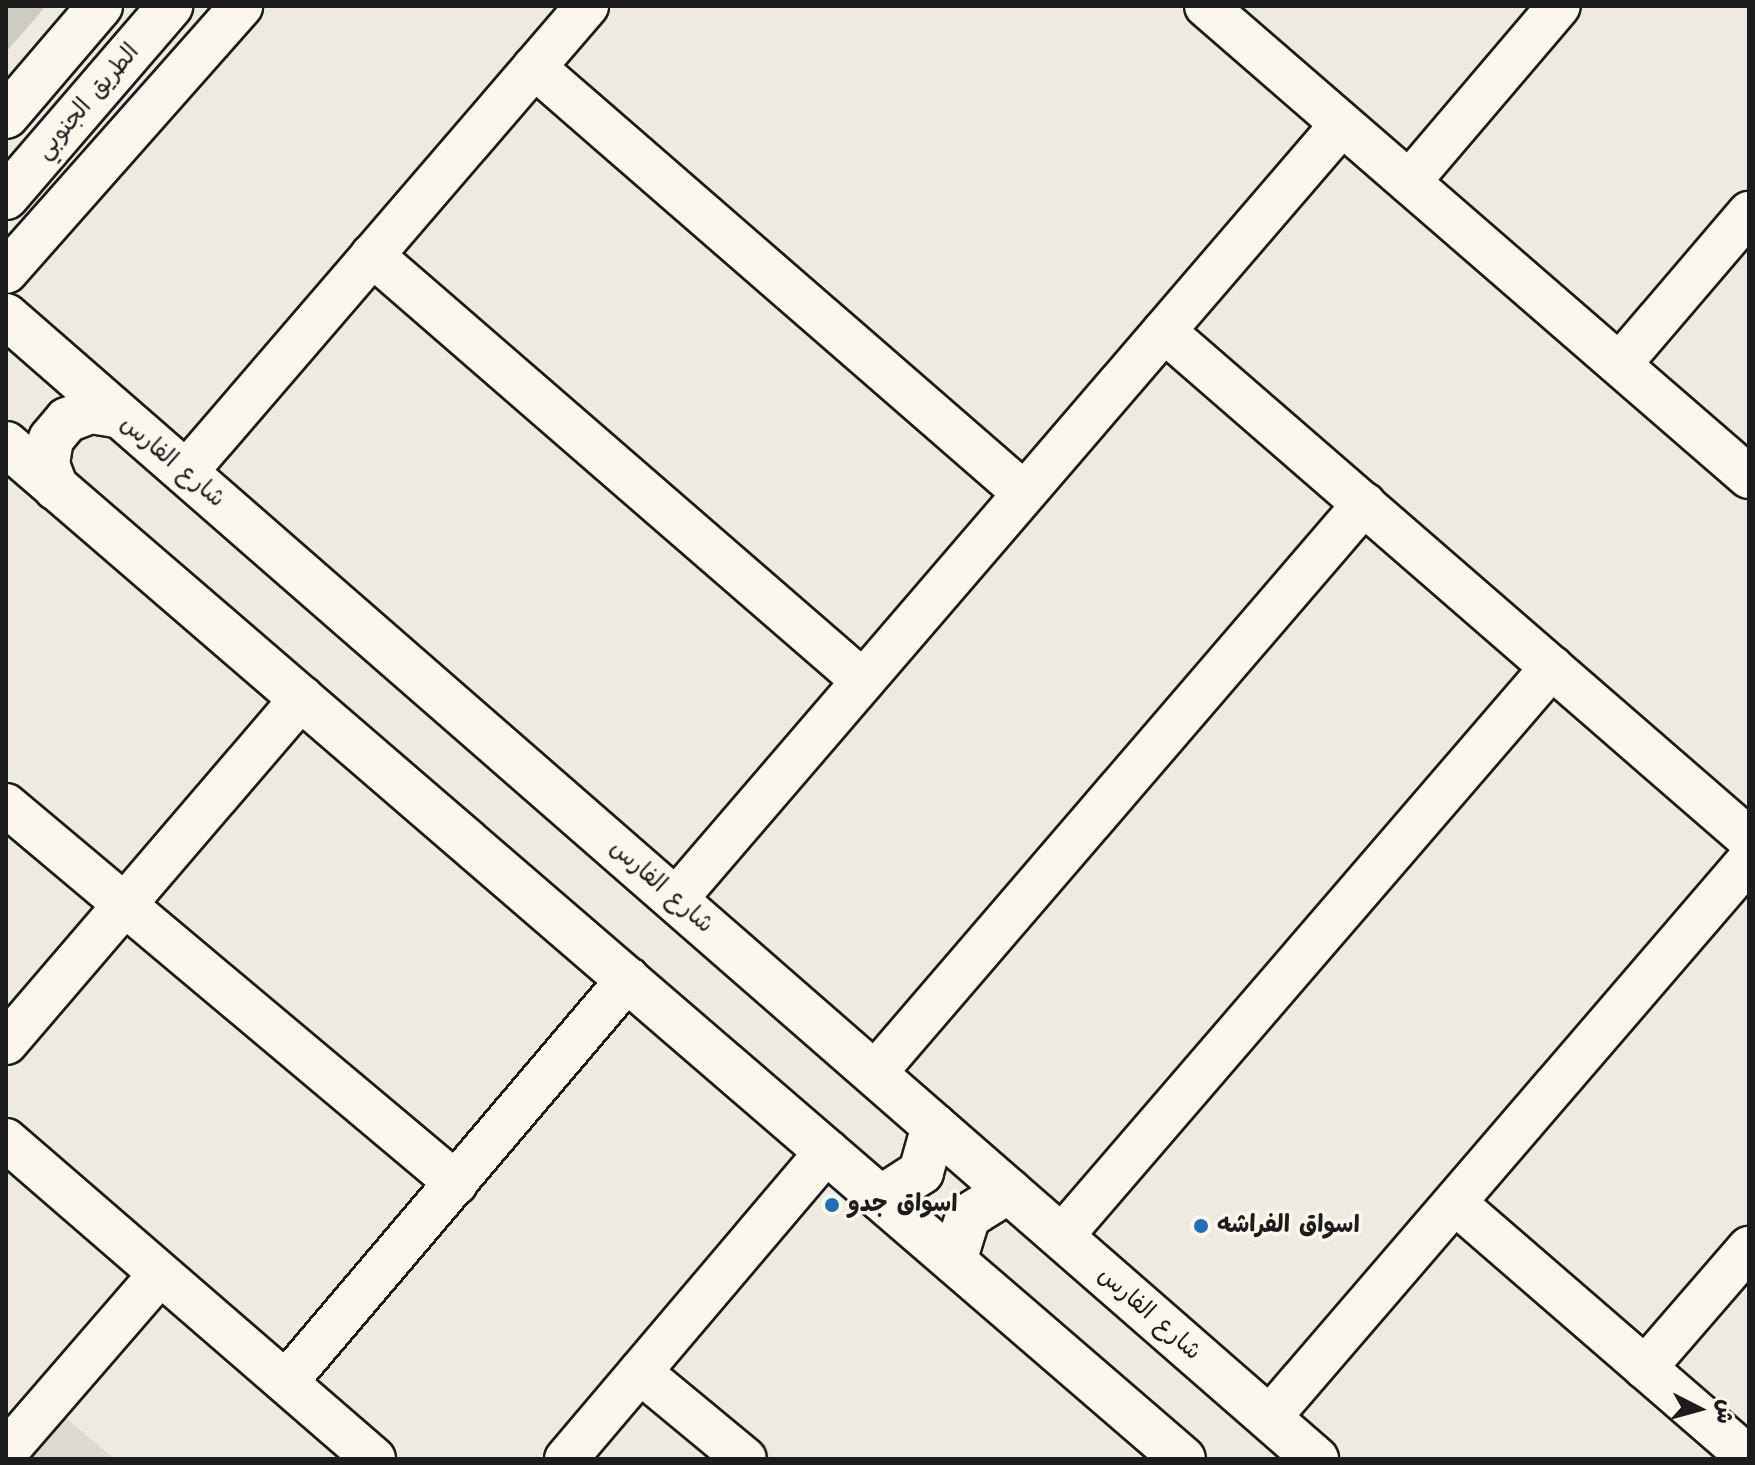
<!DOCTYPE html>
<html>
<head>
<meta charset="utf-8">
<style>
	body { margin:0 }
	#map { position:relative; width:1755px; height:1465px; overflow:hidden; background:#eeeadf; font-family:Kalam,"Playpen Sans Arabic",sans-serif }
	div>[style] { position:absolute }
	.built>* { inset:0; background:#dedad1 }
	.green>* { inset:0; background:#ceccc2 }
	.roads { filter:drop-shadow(2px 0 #1c1c1c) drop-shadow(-2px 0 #1c1c1c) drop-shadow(0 2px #1c1c1c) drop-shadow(0 -2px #1c1c1c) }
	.minor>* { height:42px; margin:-21px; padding:0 21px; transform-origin:21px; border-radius:21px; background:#fbf7ec }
	.major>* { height:44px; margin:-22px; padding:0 22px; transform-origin:22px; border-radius:22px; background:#fbf7ec }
	.dots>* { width:22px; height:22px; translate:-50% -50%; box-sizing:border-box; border:4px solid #fbf7ec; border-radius:50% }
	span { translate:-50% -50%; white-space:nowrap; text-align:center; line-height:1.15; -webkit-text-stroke:7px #fbf7ec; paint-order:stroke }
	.street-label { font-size:24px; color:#1c1c1c }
	.poi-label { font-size:24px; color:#1c1c1c; font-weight:700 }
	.left { translate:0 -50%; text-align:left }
	.frame { position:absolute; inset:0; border:8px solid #1c1c1c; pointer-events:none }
	.north { position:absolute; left:1659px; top:1369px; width:80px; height:80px; -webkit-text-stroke:6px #fbf7ec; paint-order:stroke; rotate:96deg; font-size:22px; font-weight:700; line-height:32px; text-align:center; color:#1c1c1c }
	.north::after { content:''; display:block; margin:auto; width:28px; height:36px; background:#1c1c1c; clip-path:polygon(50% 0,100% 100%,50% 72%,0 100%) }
</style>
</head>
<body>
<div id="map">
	<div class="built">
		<i style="clip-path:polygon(66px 1418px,114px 1459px,31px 1459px)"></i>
	</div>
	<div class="green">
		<i style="clip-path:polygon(6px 6px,46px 6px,6px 52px)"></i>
	</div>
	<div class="roads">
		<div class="minor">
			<i style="left:1206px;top:6px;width:719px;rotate:40.94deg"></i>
			<i style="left:534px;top:67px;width:649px;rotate:41deg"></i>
			<i style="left:1409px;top:182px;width:231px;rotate:-49.6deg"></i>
			<i style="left:372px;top:255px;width:650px;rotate:40.95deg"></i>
			<i style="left:6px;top:272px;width:355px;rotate:-48.5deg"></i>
			<i style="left:1164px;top:331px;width:775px;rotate:40.97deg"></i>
			<i style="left:1620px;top:364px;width:199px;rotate:-49.5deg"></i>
			<i style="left:186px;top:472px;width:615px;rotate:-49.29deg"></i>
			<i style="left:6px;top:805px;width:588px;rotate:40.03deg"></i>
			<i style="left:675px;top:900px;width:1023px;rotate:-49.32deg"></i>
			<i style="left:6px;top:1043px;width:455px;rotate:-49.4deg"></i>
			<i style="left:874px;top:1074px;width:752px;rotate:-49.32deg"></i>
			<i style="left:6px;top:1140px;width:487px;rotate:40.9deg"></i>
			<i style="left:1455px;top:1203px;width:389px;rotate:40.9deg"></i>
			<i style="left:1061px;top:1237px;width:752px;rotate:-49.26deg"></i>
			<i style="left:1645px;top:1368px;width:159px;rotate:-49.1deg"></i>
			<i style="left:640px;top:1372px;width:136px;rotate:39.6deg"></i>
			<i style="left:286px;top:1382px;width:529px;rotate:-49.68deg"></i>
			<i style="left:1269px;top:1418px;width:736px;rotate:-49.3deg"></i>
			<i style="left:6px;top:1452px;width:235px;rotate:-49.1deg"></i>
			<i style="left:566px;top:1459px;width:404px;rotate:-49.7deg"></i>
		</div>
		<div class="major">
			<i style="left:6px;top:116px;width:145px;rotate:-49.5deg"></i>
			<i style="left:6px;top:197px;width:252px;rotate:-49.3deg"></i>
			<i style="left:6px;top:316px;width:1739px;rotate:41.11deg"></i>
			<i style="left:6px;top:444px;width:1554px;rotate:40.77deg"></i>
			<i style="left:56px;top:488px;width:26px;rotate:-111deg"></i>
			<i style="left:47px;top:464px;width:25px;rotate:-81deg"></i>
			<i style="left:51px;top:439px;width:25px;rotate:-50deg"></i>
			<i style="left:67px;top:420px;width:26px;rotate:-21deg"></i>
			<i style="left:91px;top:411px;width:25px;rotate:9deg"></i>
			<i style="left:881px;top:1198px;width:48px;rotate:-33deg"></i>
			<i style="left:921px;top:1172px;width:48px;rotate:-74.2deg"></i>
			<i style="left:954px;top:1261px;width:47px;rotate:-72.7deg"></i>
			<i style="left:968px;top:1216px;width:48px;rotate:-31.4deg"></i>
		</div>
	</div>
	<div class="dots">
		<i style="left:832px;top:1205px;background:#1f6fb2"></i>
		<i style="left:1201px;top:1226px;background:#1f6fb2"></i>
	</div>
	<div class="street-label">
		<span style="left:88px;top:102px;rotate:-49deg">الطريق الجنوبي</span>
		<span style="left:172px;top:462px;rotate:40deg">شارع الفارس</span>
		<span style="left:661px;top:887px;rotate:41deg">شارع الفارس</span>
		<span style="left:1149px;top:1314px;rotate:41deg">شارع الفارس</span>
	</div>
	<div class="poi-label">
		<span class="left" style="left:848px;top:1205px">اسواق جدو</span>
		<span class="left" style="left:1217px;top:1226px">اسواق الفراشه</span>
	</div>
	<div class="frame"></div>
	<div class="north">ش</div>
</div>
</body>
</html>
